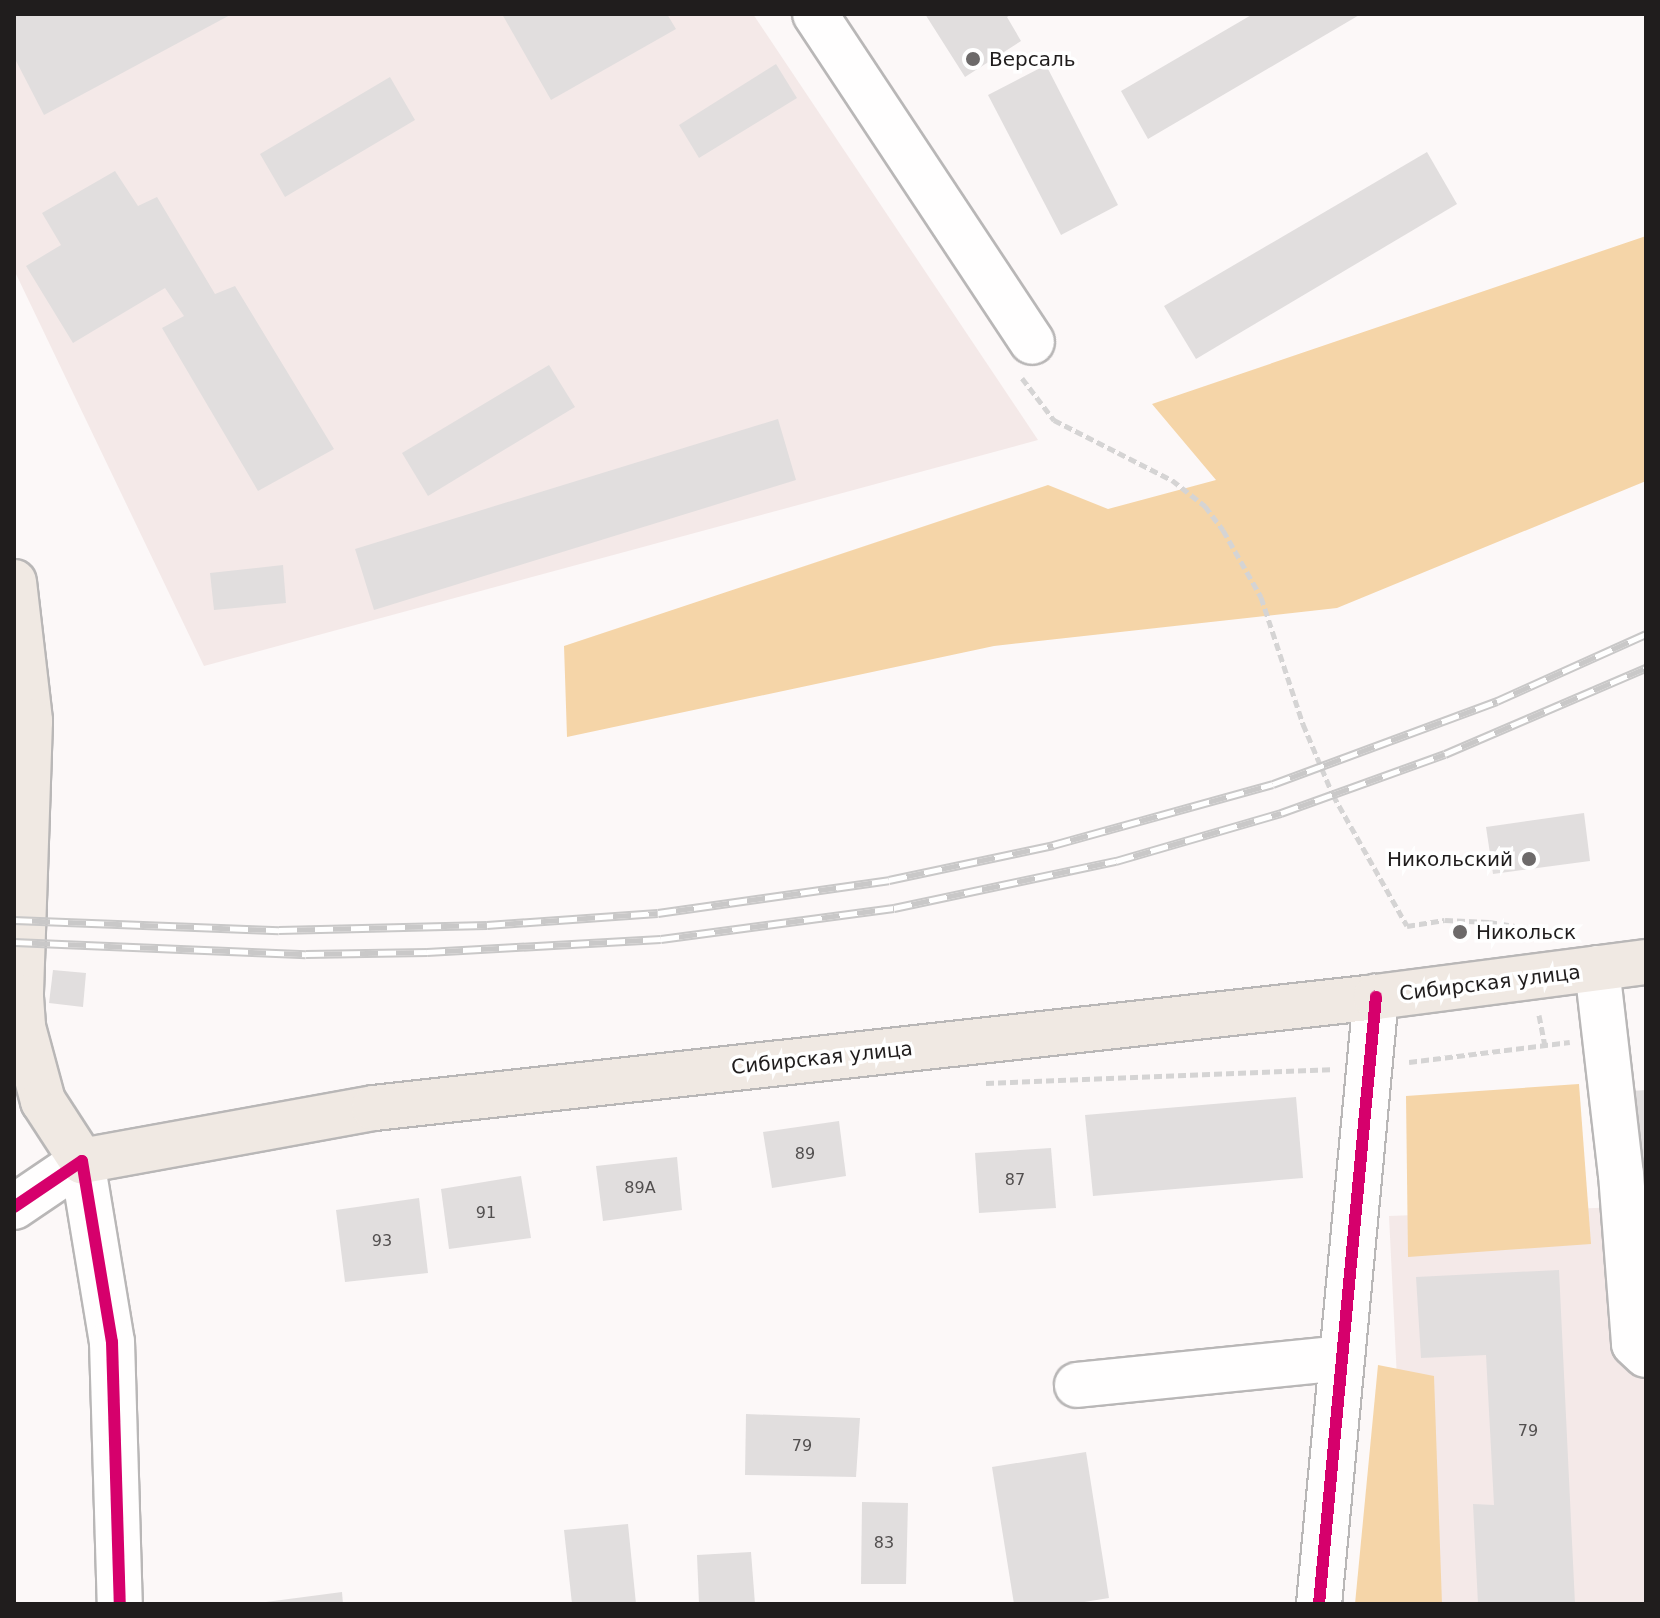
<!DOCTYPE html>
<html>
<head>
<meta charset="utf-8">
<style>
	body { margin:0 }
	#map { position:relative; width:1660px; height:1618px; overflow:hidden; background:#fcf8f8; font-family:"DejaVu Sans",sans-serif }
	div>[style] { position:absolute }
	.built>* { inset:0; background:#f4e9e8 }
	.forest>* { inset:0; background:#f5d5a8 }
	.building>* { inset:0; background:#e1dede }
	.path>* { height:5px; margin-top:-2.5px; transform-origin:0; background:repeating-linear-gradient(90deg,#d5d4d4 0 8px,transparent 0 12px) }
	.roads { filter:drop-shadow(2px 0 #b9b7b7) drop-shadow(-2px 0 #b9b7b7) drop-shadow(0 2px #b9b7b7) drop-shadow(0 -2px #b9b7b7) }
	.minor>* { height:44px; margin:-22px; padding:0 22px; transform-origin:22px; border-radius:22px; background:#fffefe }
	.major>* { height:44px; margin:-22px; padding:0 22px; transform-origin:22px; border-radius:22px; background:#f0e9e3 }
	.rail>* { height:9px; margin-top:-4.5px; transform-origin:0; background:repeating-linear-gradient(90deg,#fff 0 18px,#c9c8c8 0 36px); box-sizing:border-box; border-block:2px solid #c9c8c8 }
	.cycleway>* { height:12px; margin:-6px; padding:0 6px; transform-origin:6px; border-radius:6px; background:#d6006c }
	.dots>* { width:22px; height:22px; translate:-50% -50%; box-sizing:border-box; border:4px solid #fff; border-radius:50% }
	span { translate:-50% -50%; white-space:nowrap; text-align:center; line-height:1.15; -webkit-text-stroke:7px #fff; paint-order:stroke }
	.number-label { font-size:16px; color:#524f4f }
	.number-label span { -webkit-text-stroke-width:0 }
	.poi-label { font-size:20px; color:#201d1d }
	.left { translate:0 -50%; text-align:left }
	.right { translate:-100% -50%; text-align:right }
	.street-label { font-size:20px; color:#201d1d }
	.frame { position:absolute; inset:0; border:16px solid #201d1d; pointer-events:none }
</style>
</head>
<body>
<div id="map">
	<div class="built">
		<i style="clip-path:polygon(14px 14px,753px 14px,1038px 440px,204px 666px,16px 274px)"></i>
		<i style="clip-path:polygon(1646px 1206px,1646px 1604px,1408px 1604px,1389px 1216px)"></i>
	</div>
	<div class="forest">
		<i style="clip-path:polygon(1646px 236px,1646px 481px,1337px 608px,994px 646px,567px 737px,564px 646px,1048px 485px,1108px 509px,1216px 480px,1152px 404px)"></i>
		<i style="clip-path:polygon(1579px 1084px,1591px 1244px,1408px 1257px,1406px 1096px)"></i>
		<i style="clip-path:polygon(1378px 1365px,1434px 1376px,1442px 1604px,1355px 1604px)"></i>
	</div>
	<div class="building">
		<i style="clip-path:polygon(14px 14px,232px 14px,44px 115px,14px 57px)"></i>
		<i style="clip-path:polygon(502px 14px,667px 14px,676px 29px,551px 100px)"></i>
		<i style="clip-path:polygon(925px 14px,1012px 14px,1007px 17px,1021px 41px,965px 77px)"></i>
		<i style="clip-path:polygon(1253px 14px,1361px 14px,1148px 139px,1121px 91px)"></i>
		<i style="clip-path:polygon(776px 64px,797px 98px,699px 158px,679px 125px)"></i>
		<i style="clip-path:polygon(1046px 65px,1118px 205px,1061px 235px,988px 95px)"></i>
		<i style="clip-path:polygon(390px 77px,415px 120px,285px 197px,260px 154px)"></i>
		<i style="clip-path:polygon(1427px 152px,1457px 204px,1196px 359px,1164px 306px)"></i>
		<i style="clip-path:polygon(115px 171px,138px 206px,157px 197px,215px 294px,235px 286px,334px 449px,258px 491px,162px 328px,184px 316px,165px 288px,73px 343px,26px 266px,61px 245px,42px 213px)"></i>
		<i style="clip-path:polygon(549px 365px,575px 407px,428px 496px,402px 453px)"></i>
		<i style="clip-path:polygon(778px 419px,796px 480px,374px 610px,355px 549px)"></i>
		<i style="clip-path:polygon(283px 565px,286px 603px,214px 610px,210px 573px)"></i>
		<i style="clip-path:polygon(1584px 813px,1590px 861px,1493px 874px,1486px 827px)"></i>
		<i style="clip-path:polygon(53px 970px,86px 973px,83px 1007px,49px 1003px)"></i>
		<i style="clip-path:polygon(1646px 1090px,1646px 1159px,1636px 1160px,1631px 1091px)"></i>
		<i style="clip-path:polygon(1296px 1097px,1303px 1178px,1093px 1196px,1085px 1115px)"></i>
		<i style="clip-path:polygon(839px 1121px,846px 1176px,772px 1188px,763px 1132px)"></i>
		<i style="clip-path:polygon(1051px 1148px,1056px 1208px,979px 1213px,975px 1153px)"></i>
		<i style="clip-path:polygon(677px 1157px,682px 1210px,603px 1221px,596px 1166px)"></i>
		<i style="clip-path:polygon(521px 1176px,531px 1238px,449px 1249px,441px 1189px)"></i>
		<i style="clip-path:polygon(419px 1198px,428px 1273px,345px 1282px,336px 1210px)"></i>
		<i style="clip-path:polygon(1559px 1270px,1575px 1604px,1478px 1604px,1473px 1504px,1494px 1505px,1486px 1355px,1421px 1358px,1416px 1277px)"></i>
		<i style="clip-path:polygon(746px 1414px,860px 1418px,856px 1477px,745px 1475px)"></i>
		<i style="clip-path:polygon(1086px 1452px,1109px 1598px,1072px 1604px,1014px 1604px,992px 1467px)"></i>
		<i style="clip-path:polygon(862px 1502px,908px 1503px,906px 1584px,861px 1584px)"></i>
		<i style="clip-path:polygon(628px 1524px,636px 1604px,572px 1604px,564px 1530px)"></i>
		<i style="clip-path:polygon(751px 1552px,755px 1604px,699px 1604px,697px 1555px)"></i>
		<i style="clip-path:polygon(342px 1592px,343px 1604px,266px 1604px,266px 1602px)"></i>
	</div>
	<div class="path">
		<i style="left:1022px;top:378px;width:53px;rotate:52.7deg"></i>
		<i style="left:1054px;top:420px;width:132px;rotate:27deg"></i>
		<i style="left:1172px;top:480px;width:42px;rotate:38.2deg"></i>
		<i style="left:1205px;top:506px;width:30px;rotate:53deg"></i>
		<i style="left:1223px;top:530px;width:77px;rotate:60.4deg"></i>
		<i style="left:1261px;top:597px;width:134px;rotate:71.7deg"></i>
		<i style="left:1303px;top:724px;width:77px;rotate:67.1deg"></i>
		<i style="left:1333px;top:795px;width:150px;rotate:60.5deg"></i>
		<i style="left:1407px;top:926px;width:38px;rotate:-9deg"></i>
		<i style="left:1445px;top:920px;width:44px;rotate:2.6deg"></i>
		<i style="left:1489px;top:922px;width:26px;rotate:9deg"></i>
		<i style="left:1515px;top:926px;width:15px;rotate:53deg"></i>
		<i style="left:1539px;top:1015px;width:31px;rotate:79deg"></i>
		<i style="left:1409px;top:1062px;width:162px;rotate:-7.1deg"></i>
		<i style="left:986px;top:1083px;width:345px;rotate:-2.3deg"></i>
	</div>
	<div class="roads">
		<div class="minor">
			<i style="left:815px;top:14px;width:393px;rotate:56.5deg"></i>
			<i style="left:1597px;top:968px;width:207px;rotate:83.4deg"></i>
			<i style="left:1621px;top:1174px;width:170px;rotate:85.6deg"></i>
			<i style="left:1634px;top:1344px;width:16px;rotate:43deg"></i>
			<i style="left:14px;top:1207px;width:82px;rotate:-34.1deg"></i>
			<i style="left:82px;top:1161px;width:183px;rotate:80.6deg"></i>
			<i style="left:112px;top:1342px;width:262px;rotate:88.3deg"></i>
			<i style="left:1077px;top:1385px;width:266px;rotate:-5.8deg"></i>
			<i style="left:1319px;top:1604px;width:610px;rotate:-84.64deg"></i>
		</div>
		<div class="major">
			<i style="left:14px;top:582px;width:140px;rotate:83.4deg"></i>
			<i style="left:30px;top:721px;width:276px;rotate:91.9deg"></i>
			<i style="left:21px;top:997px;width:30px;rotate:86deg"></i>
			<i style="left:23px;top:1027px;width:77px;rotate:74.9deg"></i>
			<i style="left:43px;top:1101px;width:72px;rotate:57deg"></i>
			<i style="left:82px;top:1161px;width:297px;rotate:-10.3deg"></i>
			<i style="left:374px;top:1108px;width:1008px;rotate:-6.32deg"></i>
			<i style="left:1376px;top:997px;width:272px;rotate:-7.4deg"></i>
		</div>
	</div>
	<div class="rail">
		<i style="left:14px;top:920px;width:265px;rotate:2.2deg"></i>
		<i style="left:279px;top:930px;width:208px;rotate:-1.4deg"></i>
		<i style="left:487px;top:925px;width:171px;rotate:-4deg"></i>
		<i style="left:658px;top:913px;width:233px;rotate:-8.1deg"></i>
		<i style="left:889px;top:880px;width:168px;rotate:-12deg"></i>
		<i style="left:1053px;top:845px;width:228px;rotate:-15.5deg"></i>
		<i style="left:1273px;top:784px;width:239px;rotate:-20.3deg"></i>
		<i style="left:1497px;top:701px;width:163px;rotate:-24.2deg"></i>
		<i style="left:14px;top:942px;width:292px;rotate:2.4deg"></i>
		<i style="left:306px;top:954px;width:121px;rotate:-0.9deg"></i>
		<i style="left:427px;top:952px;width:234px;rotate:-3.2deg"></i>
		<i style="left:661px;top:939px;width:235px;rotate:-7.6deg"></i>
		<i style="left:894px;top:908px;width:227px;rotate:-12deg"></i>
		<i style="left:1116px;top:861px;width:172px;rotate:-16.2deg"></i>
		<i style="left:1281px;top:813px;width:174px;rotate:-19.8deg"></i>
		<i style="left:1445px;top:754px;width:219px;rotate:-23.2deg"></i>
	</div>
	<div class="cycleway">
		<i style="left:14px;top:1207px;width:82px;rotate:-34.1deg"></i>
		<i style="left:82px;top:1161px;width:183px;rotate:80.6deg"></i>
		<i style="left:112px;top:1342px;width:262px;rotate:88.3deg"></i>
		<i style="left:1319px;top:1604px;width:610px;rotate:-84.64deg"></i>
	</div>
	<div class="dots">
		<i style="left:973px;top:59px;background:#6d6a6a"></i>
		<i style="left:1529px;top:859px;background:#6d6a6a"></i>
		<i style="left:1460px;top:932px;background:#6d6a6a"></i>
	</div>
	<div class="number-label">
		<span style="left:805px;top:1154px">89</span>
		<span style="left:1015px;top:1180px">87</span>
		<span style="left:640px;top:1188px">89А</span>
		<span style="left:486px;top:1213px">91</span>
		<span style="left:382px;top:1241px">93</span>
		<span style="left:1528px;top:1431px">79</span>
		<span style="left:802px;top:1446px">79</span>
		<span style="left:884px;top:1543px">83</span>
	</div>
	<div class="poi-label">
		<span class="left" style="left:989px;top:59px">Версаль</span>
		<span class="right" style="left:1513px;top:859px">Никольский</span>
		<span class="left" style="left:1476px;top:932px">Никольск</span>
	</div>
	<div class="street-label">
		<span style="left:1490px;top:983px;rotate:-7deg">Сибирская улица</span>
		<span style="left:822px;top:1058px;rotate:-6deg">Сибирская улица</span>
	</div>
	<div class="frame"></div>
</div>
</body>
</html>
